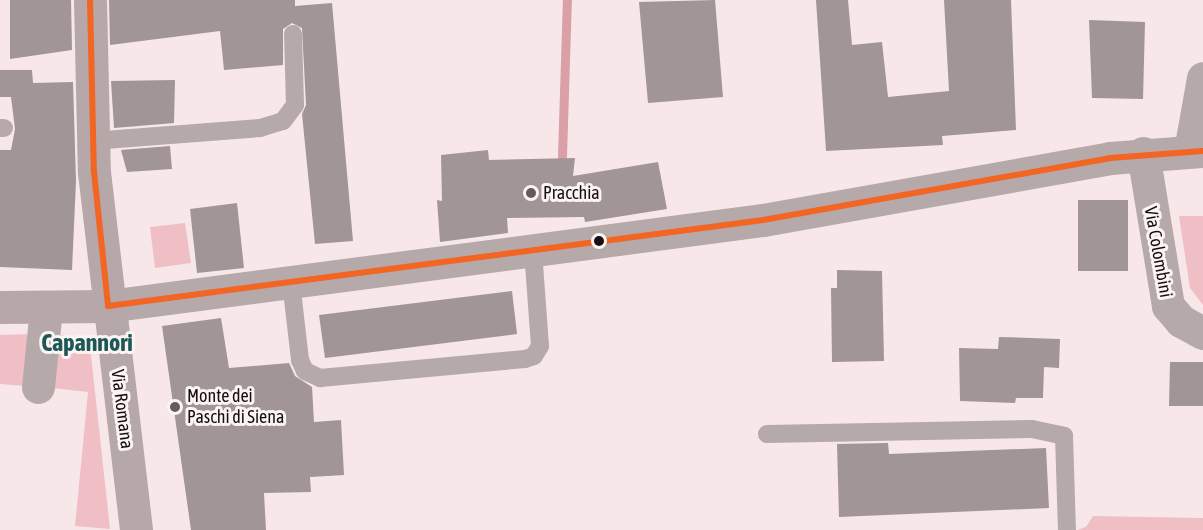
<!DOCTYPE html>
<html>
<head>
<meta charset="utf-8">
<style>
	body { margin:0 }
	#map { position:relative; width:1203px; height:530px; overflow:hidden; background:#f7e7e9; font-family:"Asap Condensed",sans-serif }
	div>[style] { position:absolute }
	.green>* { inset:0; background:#efbfc5 }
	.stream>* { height:9px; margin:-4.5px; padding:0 4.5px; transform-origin:4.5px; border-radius:4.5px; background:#db9fa7 }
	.building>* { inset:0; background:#a19596 }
	.lane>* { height:18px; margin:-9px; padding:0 9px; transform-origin:9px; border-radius:9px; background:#b6a9aa }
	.street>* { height:33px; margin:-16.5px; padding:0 16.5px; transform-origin:16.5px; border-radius:16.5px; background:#b6a9aa }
	.secondary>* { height:33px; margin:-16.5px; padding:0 16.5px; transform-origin:16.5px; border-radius:16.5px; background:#b6a7a9 }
	.bus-1>* { height:6px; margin:-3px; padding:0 3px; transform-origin:3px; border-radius:3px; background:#f26522 }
	.dots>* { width:16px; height:16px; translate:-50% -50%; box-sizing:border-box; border:3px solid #fbf4f5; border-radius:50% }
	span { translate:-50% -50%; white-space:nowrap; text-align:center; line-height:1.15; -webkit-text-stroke:6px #fbf4f5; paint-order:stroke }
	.poi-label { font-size:18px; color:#190e0f }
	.left { translate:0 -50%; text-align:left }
	.street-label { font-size:18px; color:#190e0f }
	.district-label { font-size:24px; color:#1d5855; font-weight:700 }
</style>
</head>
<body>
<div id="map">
	<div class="green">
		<i style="clip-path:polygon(1179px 216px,1203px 216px,1203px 305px,1190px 288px)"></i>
		<i style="clip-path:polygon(185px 223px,191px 263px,155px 268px,150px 227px)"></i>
		<i style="clip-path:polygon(31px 334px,26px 386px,0 384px,0 335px)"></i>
		<i style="clip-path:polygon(58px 335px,89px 337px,110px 529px,75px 526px,88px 392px,52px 388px)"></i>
		<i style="clip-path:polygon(1093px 516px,1203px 518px,1203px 530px,1077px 530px,1086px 527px)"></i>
	</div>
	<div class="stream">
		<i style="left:562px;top:156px;width:156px;rotate:-88.2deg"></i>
	</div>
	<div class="building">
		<i style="clip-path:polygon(10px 0,71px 0,72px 50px,10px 59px)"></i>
		<i style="clip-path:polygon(109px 0,295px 0,295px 6px,332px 3px,353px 241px,315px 244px,302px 114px,306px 105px,302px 28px,292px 23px,283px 29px,283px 65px,224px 70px,220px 31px,110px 45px)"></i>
		<i style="clip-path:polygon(715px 0,723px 97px,648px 103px,639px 2px)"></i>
		<i style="clip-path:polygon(816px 0,848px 0,852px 45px,882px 42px,888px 97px,949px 91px,944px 0,1011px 0,1016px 130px,942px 136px,943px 145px,826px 151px)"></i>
		<i style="clip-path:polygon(1089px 20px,1145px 22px,1143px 99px,1092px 98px)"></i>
		<i style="clip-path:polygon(0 70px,32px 70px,33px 83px,73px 82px,76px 181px,72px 270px,0 267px,0 150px,11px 150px,15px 129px,11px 97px,0 97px)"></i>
		<i style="clip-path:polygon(175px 80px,174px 123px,114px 128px,111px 81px)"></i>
		<i style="clip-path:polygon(170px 146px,172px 169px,127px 172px,121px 150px)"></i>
		<i style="clip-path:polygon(488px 150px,489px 160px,575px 158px,573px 176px,658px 162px,667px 209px,585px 222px,584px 217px,507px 218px,508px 233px,440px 242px,437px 200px,442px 201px,441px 155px)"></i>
		<i style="clip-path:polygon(1078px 200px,1128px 200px,1128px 271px,1078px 271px)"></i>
		<i style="clip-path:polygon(237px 203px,244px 268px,197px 273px,190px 209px)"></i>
		<i style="clip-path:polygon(837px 270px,882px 271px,884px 361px,832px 362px,831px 288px,837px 288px)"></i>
		<i style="clip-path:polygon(512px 291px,517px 334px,325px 358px,319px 315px)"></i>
		<i style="clip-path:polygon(221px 318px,229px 368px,289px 363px,295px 376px,312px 387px,314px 422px,341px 420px,344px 475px,310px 477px,311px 492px,264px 493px,266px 530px,191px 530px,162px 326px)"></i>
		<i style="clip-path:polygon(999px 337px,1060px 339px,1059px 368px,1044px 367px,1043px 398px,1016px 398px,1015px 403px,960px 401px,959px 348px,998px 349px)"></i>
		<i style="clip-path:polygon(1170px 362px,1203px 362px,1203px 406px,1169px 406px)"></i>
		<i style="clip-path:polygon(888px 443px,889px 454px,1046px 448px,1049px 508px,839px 517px,837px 444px)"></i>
	</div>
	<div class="lane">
		<i style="left:0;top:128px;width:4px"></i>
		<i style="left:92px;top:141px;width:169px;rotate:-4.4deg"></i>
		<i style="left:260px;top:128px;width:24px;rotate:-17deg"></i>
		<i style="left:283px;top:121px;width:20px;rotate:-53deg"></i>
		<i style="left:295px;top:105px;width:71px;rotate:-91.6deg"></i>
		<i style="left:291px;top:282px;width:79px;rotate:83.4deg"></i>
		<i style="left:300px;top:360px;width:12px;rotate:66deg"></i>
		<i style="left:305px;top:371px;width:17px;rotate:25deg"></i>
		<i style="left:320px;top:378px;width:206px;rotate:-5.3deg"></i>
		<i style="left:525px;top:359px;width:9px;rotate:-18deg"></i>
		<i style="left:534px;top:356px;width:12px;rotate:-59deg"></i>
		<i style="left:540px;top:346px;width:95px;rotate:-94.2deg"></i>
		<i style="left:767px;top:434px;width:265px;rotate:-1.1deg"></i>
		<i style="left:1032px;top:429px;width:33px;rotate:12deg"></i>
		<i style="left:1064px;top:436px;width:94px;rotate:88.2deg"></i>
	</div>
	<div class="street">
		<i style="left:1190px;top:151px;width:74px;rotate:-79.9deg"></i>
		<i style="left:1143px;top:153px;width:155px;rotate:80.7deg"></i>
		<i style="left:1168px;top:306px;width:20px;rotate:49deg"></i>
		<i style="left:1181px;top:321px;width:25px;rotate:29deg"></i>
		<i style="left:108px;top:306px;width:661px;rotate:-7.48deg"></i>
		<i style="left:763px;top:220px;width:352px;rotate:-10.1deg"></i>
		<i style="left:1110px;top:158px;width:93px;rotate:-4.3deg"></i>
		<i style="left:38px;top:387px;width:79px;rotate:-84.2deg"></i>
	</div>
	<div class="secondary">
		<i style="left:90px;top:0;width:172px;rotate:88.7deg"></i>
		<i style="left:94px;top:172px;width:360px;rotate:83.3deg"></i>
		<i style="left:0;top:307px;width:108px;rotate:-0.5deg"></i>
	</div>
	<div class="bus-1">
		<i style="left:90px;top:0;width:172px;rotate:88.7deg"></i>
		<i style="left:94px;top:172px;width:135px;rotate:84deg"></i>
		<i style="left:108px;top:306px;width:661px;rotate:-7.48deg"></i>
		<i style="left:763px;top:220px;width:352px;rotate:-10.1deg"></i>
		<i style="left:1110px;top:158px;width:93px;rotate:-4.3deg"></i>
	</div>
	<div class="dots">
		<i style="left:531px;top:193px;background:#675a5b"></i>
		<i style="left:599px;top:241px;background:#190e0f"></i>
		<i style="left:175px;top:407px;background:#675a5b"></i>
	</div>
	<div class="poi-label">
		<span class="left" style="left:543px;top:193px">Pracchia</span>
		<span class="left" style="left:187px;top:407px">Monte dei<br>Paschi di Siena</span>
	</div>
	<div class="street-label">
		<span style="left:1158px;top:252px;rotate:80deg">Via Colombini</span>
		<span style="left:122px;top:409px;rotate:83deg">Via Romana</span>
	</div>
	<div class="district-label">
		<span style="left:87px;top:343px">Capannori</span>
	</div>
</div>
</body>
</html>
